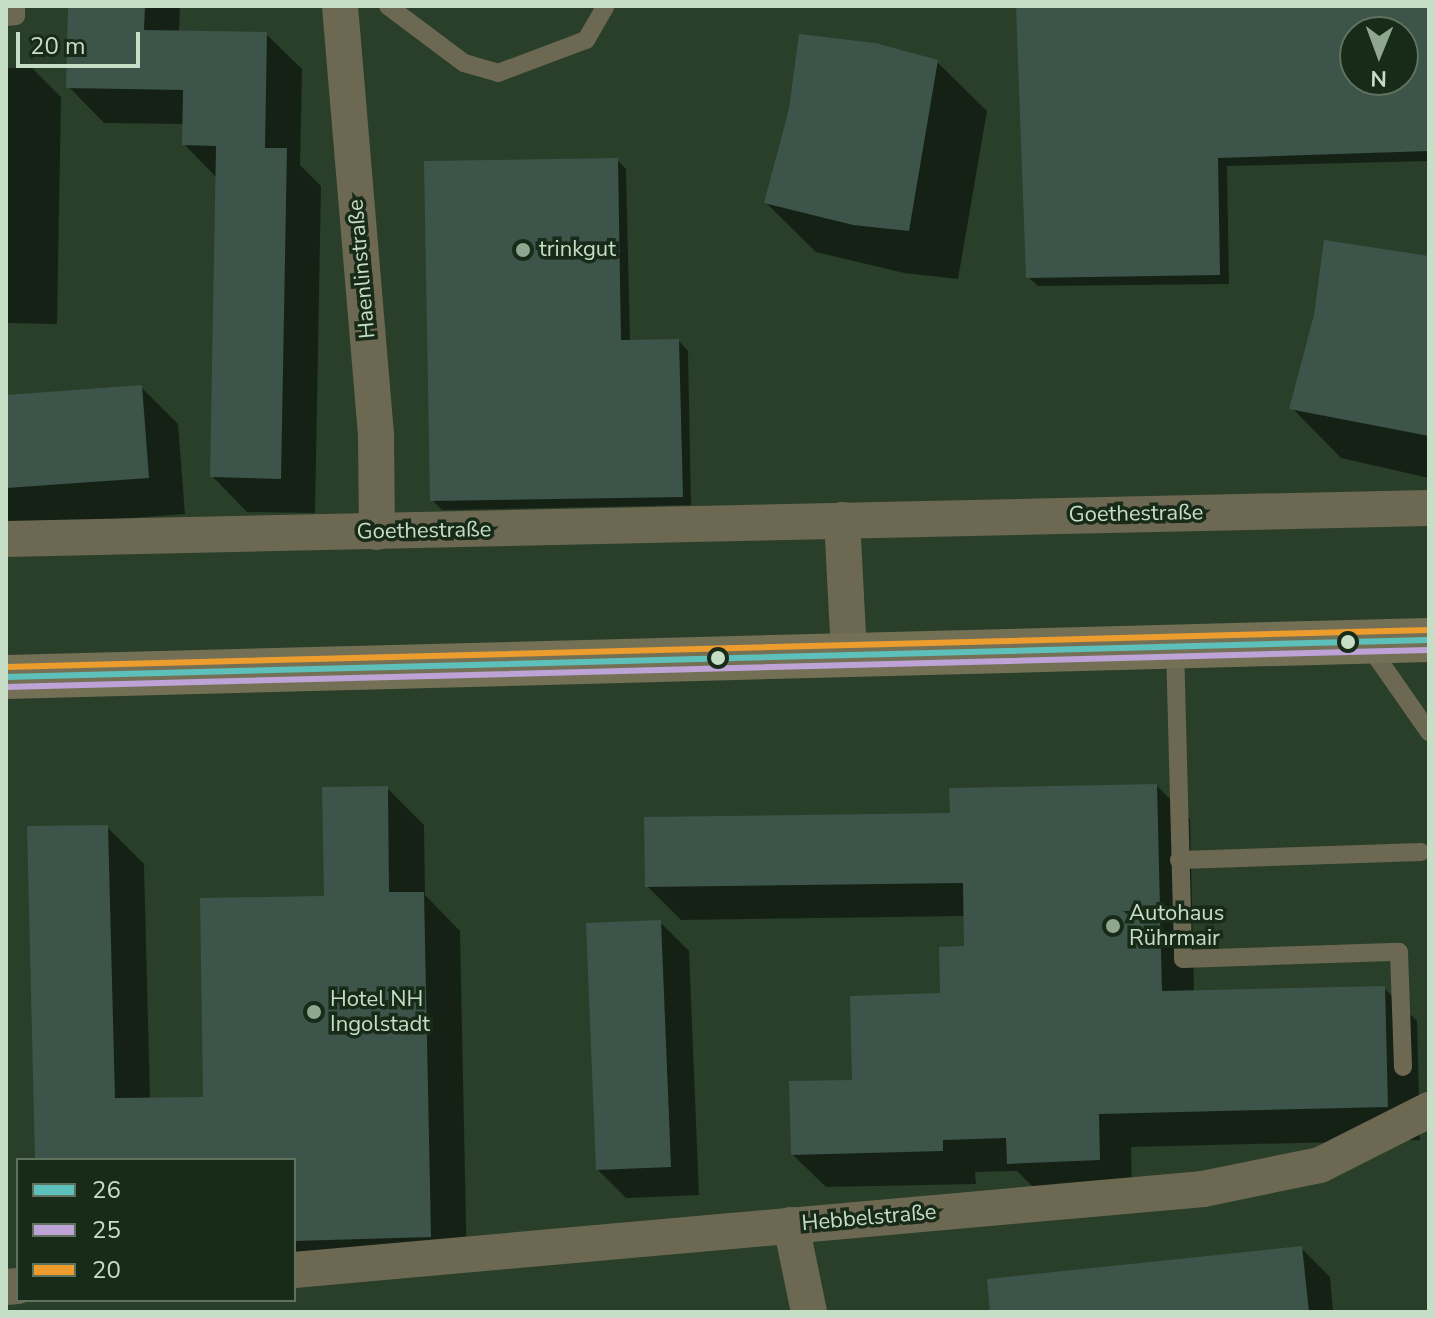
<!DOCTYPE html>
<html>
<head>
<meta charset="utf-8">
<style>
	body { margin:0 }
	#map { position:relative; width:1435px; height:1318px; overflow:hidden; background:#293f29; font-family:"Nunito Sans",sans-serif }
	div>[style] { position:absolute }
	.shadow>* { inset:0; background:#0007 }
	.building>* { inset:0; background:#3d544a }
	.lane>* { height:18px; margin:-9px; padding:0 9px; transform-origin:9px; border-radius:9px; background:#6d6852 }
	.street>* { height:36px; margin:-18px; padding:0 18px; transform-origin:18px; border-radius:18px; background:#6d6852 }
	.primary>* { height:44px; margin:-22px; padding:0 22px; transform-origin:22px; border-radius:22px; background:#747056 }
	.bus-1>* { height:6px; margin:-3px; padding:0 3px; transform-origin:3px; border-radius:3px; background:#5ec0bb }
	.bus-2>* { height:6px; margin:-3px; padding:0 3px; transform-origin:3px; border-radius:3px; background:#bea3d7 }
	.bus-3>* { height:6px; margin:-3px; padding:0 3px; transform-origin:3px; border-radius:3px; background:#ed9c2e }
	.dots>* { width:22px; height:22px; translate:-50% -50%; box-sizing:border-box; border:4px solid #182a18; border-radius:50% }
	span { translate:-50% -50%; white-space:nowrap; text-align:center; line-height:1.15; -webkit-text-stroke:7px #182a18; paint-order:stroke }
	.poi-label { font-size:22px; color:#c6dec6 }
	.left { translate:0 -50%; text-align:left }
	.street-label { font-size:22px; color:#c6dec6 }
	.frame { position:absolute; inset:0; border:8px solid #c6dec6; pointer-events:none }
	.legend { position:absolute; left:16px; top:1158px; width:280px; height:144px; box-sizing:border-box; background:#182a18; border:2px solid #5e725e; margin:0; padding:10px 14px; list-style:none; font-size:24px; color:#c6dec6 }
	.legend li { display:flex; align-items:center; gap:16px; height:40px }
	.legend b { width:40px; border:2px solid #5e725e }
	.north { position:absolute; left:1339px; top:16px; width:80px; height:80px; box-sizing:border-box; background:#182a18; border:2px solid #5e725e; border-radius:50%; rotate:181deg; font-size:22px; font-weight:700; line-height:32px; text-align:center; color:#c6dec6 }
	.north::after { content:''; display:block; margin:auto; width:28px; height:36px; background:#8fa68f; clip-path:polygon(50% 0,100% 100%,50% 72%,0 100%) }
	.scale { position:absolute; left:16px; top:32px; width:124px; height:36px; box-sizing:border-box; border:4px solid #c6dec6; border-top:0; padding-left:10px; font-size:24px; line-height:28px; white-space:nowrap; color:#c6dec6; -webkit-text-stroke:6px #182a18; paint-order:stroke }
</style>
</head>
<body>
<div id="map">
	<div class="shadow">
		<i style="clip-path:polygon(70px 6px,180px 6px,179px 32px,266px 34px,302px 69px,300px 165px,321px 186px,315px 513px,247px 512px,212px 476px,217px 178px,184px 144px,184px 124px,104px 123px,69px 87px)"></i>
		<i style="clip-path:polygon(evenodd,1018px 6px,1429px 6px,1429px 161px,1227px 166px,1229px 284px,1038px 286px,1028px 277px,1018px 6px,1355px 32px,1403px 32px,1403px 80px,1355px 80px,1355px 32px)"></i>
		<i style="clip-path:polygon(937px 62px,987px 111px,958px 279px,904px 273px,816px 252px,766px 203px)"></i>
		<i style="clip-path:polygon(6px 68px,32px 68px,61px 97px,57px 324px,6px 323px)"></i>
		<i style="clip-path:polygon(617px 160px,626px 169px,630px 342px,679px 341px,688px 351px,691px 505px,442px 510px,432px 500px)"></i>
		<i style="clip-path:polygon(1326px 242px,1429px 258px,1429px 478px,1341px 458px,1292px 408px,1316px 315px)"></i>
		<i style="clip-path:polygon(141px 387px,178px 424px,185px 514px,6px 527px,6px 397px)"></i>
		<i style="clip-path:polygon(1157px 786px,1190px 819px,1194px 992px,1384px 988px,1417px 1021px,1420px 1140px,1131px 1147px,1132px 1193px,1042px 1196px,1017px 1171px,975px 1172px,976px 1184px,826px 1187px,792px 1154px,854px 1082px,942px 995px,966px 948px,965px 916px,681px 920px,647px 886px,952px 815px)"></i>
		<i style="clip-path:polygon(387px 788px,424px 825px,425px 895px,460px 931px,467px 1273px,294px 1277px,294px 1160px,37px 1160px,107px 827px,144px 864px,150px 1100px,205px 1099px)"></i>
		<i style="clip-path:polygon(660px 922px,689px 951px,699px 1195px,626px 1198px,597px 1169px)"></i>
		<i style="clip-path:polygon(1301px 1248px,1330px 1277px,1333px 1312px,992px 1312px)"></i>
	</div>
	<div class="building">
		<i style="clip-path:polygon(68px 6px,145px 6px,144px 30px,267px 32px,265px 148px,287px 148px,281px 479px,210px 477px,216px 146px,182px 145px,183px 90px,66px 88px)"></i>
		<i style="clip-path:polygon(evenodd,1016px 6px,1429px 6px,1429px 151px,1218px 158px,1220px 275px,1026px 278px,1016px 6px,1355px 32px,1403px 32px,1403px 80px,1355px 80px,1355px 32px)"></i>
		<i style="clip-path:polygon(799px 34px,875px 43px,938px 60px,909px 231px,853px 225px,764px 203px,789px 109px)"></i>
		<i style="clip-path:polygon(618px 158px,621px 340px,679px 339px,683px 497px,430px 501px,424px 161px)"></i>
		<i style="clip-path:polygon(1324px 240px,1429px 256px,1429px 436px,1289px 409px,1314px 315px)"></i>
		<i style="clip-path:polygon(142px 385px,149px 478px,6px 488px,6px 395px)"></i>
		<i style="clip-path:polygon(1157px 784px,1162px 991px,1385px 986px,1388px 1107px,1099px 1114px,1100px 1160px,1007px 1164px,1006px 1138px,943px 1140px,943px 1151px,791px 1155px,789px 1081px,852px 1080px,850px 996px,940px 993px,939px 947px,964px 946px,963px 883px,645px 887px,644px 817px,950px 813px,949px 788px)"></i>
		<i style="clip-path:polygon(388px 786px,389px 892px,424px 892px,431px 1237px,294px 1241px,294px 1160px,35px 1160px,27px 826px,108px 825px,115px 1098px,203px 1097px,200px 898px,324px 896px,322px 787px)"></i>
		<i style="clip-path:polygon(661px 920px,671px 1167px,596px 1170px,586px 923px)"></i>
		<i style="clip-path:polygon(1302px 1246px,1309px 1312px,990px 1312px,987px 1279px)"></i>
	</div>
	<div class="lane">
		<i style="left:388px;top:6px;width:95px;rotate:36.9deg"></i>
		<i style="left:464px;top:63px;width:35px;rotate:16deg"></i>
		<i style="left:498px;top:73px;width:94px;rotate:-20.6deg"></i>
		<i style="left:586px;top:40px;width:39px;rotate:-60deg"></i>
		<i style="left:6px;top:17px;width:10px;rotate:-6deg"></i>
		<i style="left:16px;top:16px;width:10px;rotate:-90deg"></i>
		<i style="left:1175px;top:646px;width:313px;rotate:88.5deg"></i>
		<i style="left:1183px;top:959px;width:216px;rotate:-1.9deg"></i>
		<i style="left:1399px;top:952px;width:115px;rotate:88deg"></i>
		<i style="left:1369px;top:646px;width:105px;rotate:55.1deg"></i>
		<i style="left:1179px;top:860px;width:242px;rotate:-1.9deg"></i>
	</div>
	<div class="street">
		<i style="left:340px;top:6px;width:432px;rotate:85.2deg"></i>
		<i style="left:376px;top:436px;width:96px;rotate:89.4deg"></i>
		<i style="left:842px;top:520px;width:135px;rotate:87deg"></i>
		<i style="left:6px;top:539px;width:1423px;rotate:-1.25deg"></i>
		<i style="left:791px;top:1225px;width:89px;rotate:78.3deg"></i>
		<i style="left:294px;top:1270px;width:913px;rotate:-5.09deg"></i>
		<i style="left:1203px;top:1189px;width:119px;rotate:-11.6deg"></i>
		<i style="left:1320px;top:1165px;width:122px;rotate:-26.8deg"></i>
		<i style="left:6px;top:1287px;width:12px;rotate:-5deg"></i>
	</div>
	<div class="primary">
		<i style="left:6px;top:677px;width:1423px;rotate:-1.49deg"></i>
	</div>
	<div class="bus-1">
		<i style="left:6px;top:677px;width:1423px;rotate:-1.49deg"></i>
	</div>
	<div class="bus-2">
		<i style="left:6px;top:687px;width:1423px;rotate:-1.49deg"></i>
	</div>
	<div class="bus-3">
		<i style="left:6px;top:667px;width:1423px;rotate:-1.49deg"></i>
	</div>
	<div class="dots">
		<i style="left:523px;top:250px;background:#8fa68f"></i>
		<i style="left:1348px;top:642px;background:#c6dec6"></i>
		<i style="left:718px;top:658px;background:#c6dec6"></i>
		<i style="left:1113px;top:926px;background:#8fa68f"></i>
		<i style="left:314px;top:1012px;background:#8fa68f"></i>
	</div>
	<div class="poi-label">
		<span class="left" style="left:539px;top:250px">trinkgut</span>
		<span class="left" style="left:1129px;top:926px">Autohaus<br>Rührmair</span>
		<span class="left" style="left:330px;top:1012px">Hotel NH<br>Ingolstadt</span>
	</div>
	<div class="street-label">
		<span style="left:362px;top:269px;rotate:-95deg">Haenlinstraße</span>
		<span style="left:1136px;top:514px;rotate:-1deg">Goethestraße</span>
		<span style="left:424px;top:531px;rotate:-1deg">Goethestraße</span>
		<span style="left:869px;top:1218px;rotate:-5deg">Hebbelstraße</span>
	</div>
	<div class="frame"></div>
	<ul class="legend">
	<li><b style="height:10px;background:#5ec0bb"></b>26</li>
	<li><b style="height:10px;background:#bea3d7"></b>25</li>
	<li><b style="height:10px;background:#ed9c2e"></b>20</li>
	</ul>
	<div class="north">N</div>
	<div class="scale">20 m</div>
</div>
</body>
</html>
